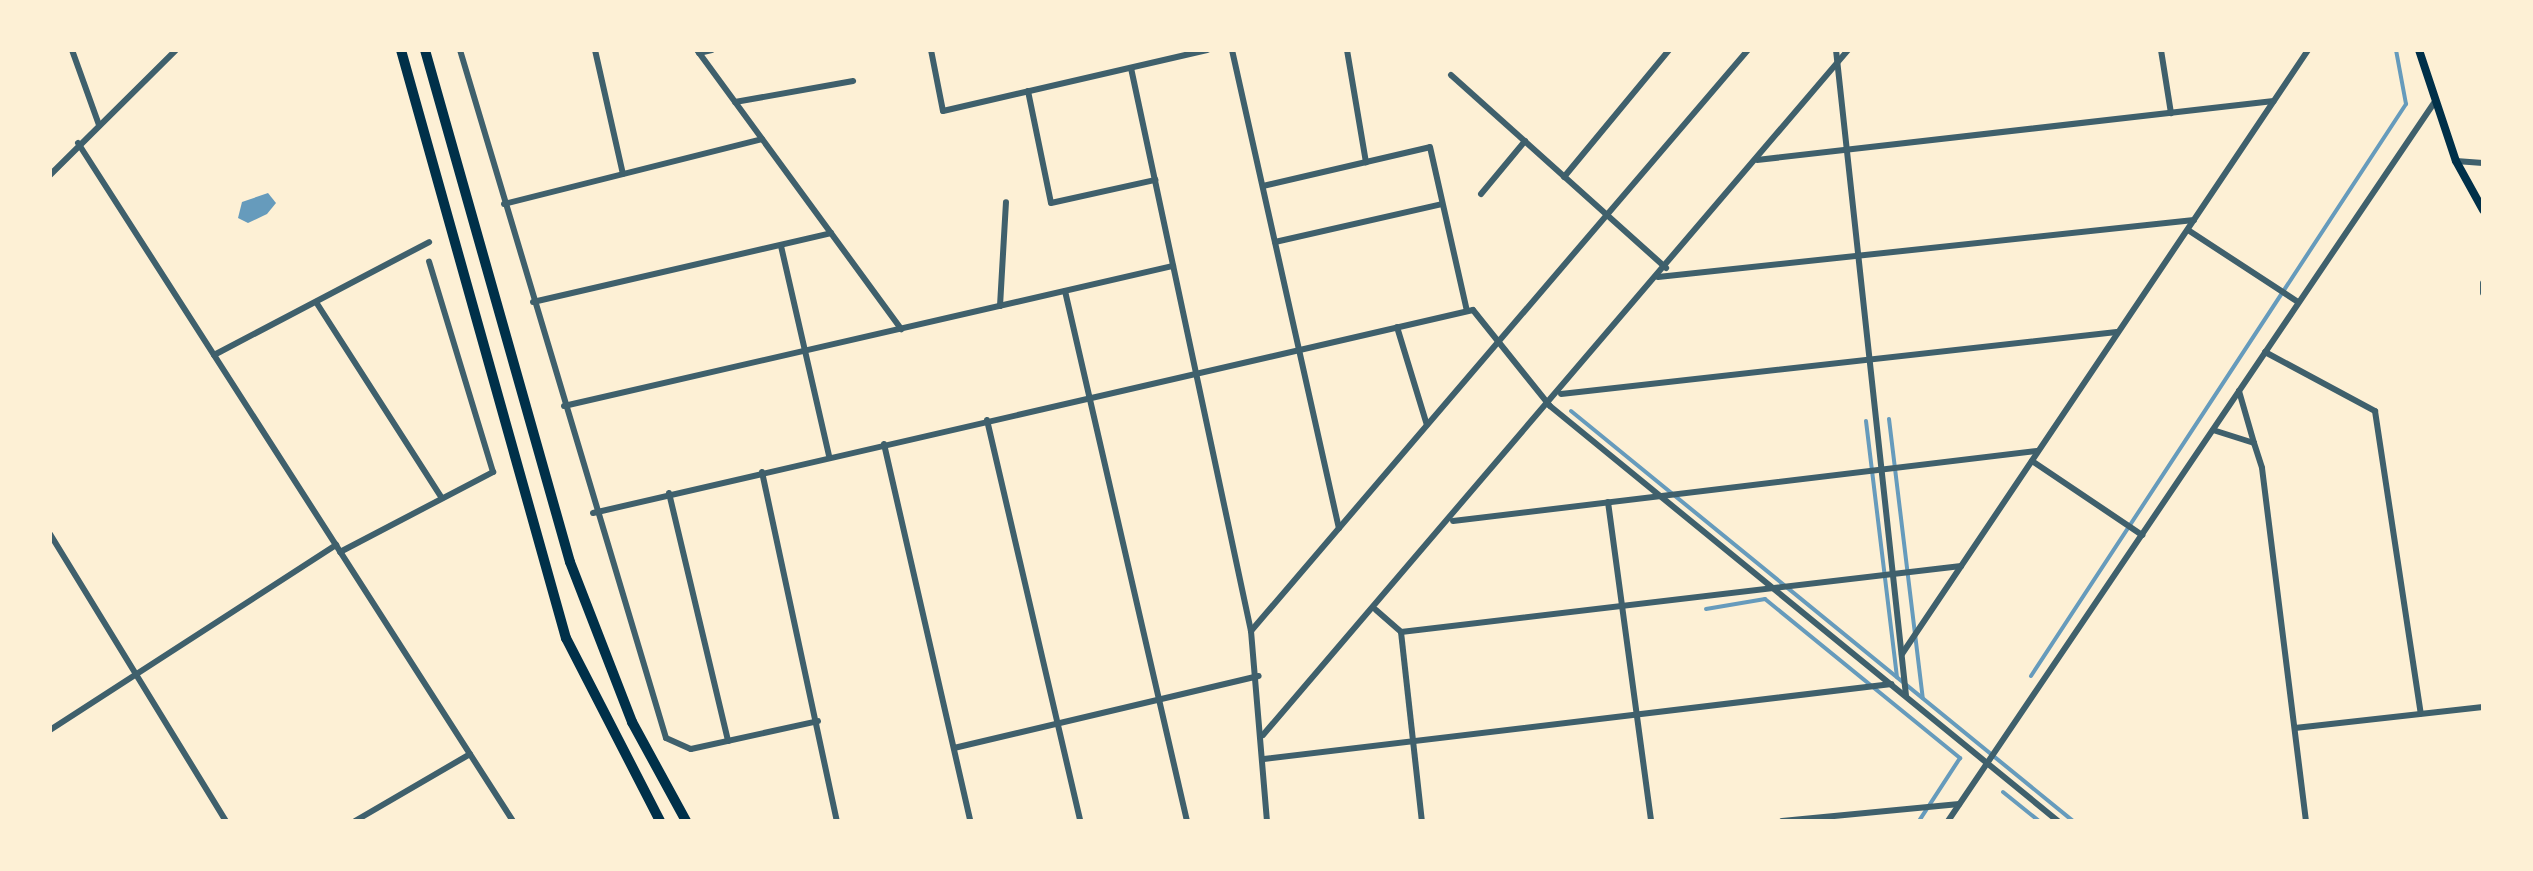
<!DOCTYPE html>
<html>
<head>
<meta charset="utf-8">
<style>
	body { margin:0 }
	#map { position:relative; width:2533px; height:871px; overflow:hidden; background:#fdf0d5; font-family:"Space Grotesk",sans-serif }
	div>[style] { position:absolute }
	.water>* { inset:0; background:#669bbc }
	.stream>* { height:4px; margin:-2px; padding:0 2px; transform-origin:2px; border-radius:2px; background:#669bbc }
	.minor>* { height:6px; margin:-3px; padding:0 3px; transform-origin:3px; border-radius:3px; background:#3f606c }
	.secondary>* { height:8px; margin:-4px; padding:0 4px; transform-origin:4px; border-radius:4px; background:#003049 }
	.trunk>* { height:10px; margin:-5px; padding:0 5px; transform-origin:5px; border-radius:5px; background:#003049 }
	span { translate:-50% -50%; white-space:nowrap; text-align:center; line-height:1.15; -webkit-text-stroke:6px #fdf0d5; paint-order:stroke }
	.frame { position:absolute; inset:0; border:52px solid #fdf0d5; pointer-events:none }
</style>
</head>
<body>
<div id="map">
	<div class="water">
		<i style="clip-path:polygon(268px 193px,276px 203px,267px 214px,248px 223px,238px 218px,242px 202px)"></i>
	</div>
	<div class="stream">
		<i style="left:1571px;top:411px;width:648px;rotate:39.24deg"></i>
		<i style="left:1889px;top:419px;width:281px;rotate:83.1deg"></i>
		<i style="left:1866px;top:421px;width:258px;rotate:83.1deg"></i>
		<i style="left:1706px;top:609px;width:60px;rotate:-9.6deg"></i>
		<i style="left:1765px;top:599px;width:252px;rotate:39.2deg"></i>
		<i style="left:1960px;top:758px;width:75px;rotate:123.1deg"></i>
		<i style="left:2031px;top:676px;width:684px;rotate:-56.75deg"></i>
		<i style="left:2406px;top:104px;width:55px;rotate:-100.5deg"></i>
		<i style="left:2003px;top:792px;width:46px;rotate:38.9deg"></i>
	</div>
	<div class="minor">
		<i style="left:72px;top:50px;width:80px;rotate:70.2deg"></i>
		<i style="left:460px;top:50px;width:718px;rotate:73.33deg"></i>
		<i style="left:666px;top:738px;width:27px;rotate:24deg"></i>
		<i style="left:691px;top:749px;width:130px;rotate:-12.4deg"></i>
		<i style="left:595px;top:50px;width:127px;rotate:77.3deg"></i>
		<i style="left:697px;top:50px;width:346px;rotate:53.8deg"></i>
		<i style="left:931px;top:50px;width:62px;rotate:78.9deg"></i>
		<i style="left:943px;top:111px;width:271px;rotate:-13deg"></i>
		<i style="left:1232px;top:50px;width:490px;rotate:77.4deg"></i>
		<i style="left:1347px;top:50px;width:114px;rotate:80.4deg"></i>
		<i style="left:1836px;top:50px;width:649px;rotate:83.81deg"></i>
		<i style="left:2161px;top:50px;width:64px;rotate:81deg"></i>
		<i style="left:699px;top:53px;width:13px;rotate:-13deg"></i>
		<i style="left:1131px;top:68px;width:576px;rotate:77.97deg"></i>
		<i style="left:1251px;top:631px;width:191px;rotate:85.2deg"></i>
		<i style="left:1451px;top:75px;width:289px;rotate:41.9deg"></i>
		<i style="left:1028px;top:91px;width:114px;rotate:78.4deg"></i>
		<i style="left:1051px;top:203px;width:107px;rotate:-12.5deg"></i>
		<i style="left:735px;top:102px;width:120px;rotate:-10.1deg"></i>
		<i style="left:78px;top:143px;width:806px;rotate:57.32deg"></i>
		<i style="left:1757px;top:160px;width:520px;rotate:-6.51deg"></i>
		<i style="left:2456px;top:161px;width:27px;rotate:4deg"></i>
		<i style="left:50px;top:175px;width:177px;rotate:-44.8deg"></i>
		<i style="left:1564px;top:177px;width:165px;rotate:-50.4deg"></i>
		<i style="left:1263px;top:186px;width:171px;rotate:-13.1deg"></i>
		<i style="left:1430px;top:147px;width:168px;rotate:77.3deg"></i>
		<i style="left:1481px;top:194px;width:69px;rotate:-50.3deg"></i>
		<i style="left:504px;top:204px;width:266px;rotate:-14.1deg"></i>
		<i style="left:2188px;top:230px;width:131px;rotate:33.2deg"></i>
		<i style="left:1275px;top:242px;width:171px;rotate:-12.8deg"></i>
		<i style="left:781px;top:246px;width:215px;rotate:77.1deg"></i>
		<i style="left:1658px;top:277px;width:539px;rotate:-6.07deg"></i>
		<i style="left:2483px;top:283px;width:10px;rotate:90deg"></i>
		<i style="left:1065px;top:291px;width:544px;rotate:77.04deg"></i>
		<i style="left:316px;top:302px;width:233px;rotate:57.3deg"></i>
		<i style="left:533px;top:302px;width:306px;rotate:-13deg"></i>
		<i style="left:1000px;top:306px;width:104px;rotate:-86.7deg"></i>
		<i style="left:1397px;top:327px;width:102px;rotate:73deg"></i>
		<i style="left:2265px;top:352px;width:125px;rotate:28.2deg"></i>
		<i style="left:2375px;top:411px;width:306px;rotate:81.4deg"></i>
		<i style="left:214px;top:355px;width:243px;rotate:-27.7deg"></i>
		<i style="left:2239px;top:391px;width:54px;rotate:73.9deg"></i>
		<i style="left:1561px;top:394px;width:559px;rotate:-6.36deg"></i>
		<i style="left:564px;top:406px;width:625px;rotate:-12.95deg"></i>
		<i style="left:987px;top:420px;width:412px;rotate:76.9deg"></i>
		<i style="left:2213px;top:430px;width:43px;rotate:17.6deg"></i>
		<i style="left:2254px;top:443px;width:26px;rotate:72deg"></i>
		<i style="left:2262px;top:468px;width:356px;rotate:82.9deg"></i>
		<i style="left:884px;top:444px;width:387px;rotate:77.1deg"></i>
		<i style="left:2032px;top:461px;width:133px;rotate:33.9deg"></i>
		<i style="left:762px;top:472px;width:357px;rotate:77.9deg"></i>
		<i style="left:669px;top:493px;width:255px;rotate:76.6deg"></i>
		<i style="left:1608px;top:502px;width:322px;rotate:82.3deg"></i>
		<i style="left:593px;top:513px;width:903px;rotate:-12.99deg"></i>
		<i style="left:1473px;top:310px;width:123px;rotate:51.3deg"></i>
		<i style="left:1550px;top:406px;width:656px;rotate:39.25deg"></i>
		<i style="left:1453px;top:521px;width:588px;rotate:-6.84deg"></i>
		<i style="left:50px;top:534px;width:337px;rotate:58.5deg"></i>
		<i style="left:340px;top:552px;width:173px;rotate:-27.6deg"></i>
		<i style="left:493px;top:472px;width:220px;rotate:-106.9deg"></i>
		<i style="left:1376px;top:610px;width:33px;rotate:41deg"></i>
		<i style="left:1401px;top:632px;width:190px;rotate:83.7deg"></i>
		<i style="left:1251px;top:631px;width:765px;rotate:-49.46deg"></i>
		<i style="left:1401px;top:632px;width:564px;rotate:-6.72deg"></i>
		<i style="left:1902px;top:654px;width:728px;rotate:-56.09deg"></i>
		<i style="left:2295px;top:728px;width:189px;rotate:-6.4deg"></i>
		<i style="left:50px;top:730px;width:341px;rotate:-32.9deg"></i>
		<i style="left:1263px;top:735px;width:901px;rotate:-49.5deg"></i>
		<i style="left:954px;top:748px;width:313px;rotate:-13.3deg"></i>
		<i style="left:1264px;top:759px;width:632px;rotate:-6.81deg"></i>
		<i style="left:355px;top:821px;width:133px;rotate:-30.2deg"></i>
		<i style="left:1782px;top:821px;width:178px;rotate:-5.5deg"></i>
		<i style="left:1948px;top:821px;width:867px;rotate:-55.91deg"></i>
	</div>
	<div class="secondary">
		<i style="left:2419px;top:50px;width:117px;rotate:71.6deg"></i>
		<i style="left:2456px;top:161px;width:56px;rotate:61.1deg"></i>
	</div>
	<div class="trunk">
		<i style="left:401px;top:50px;width:611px;rotate:74.33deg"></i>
		<i style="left:566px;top:638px;width:206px;rotate:62.8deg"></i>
		<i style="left:425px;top:50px;width:532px;rotate:74.19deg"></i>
		<i style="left:570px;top:562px;width:172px;rotate:68.8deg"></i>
		<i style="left:632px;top:722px;width:113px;rotate:61.4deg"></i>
	</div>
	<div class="frame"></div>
</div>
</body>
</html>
